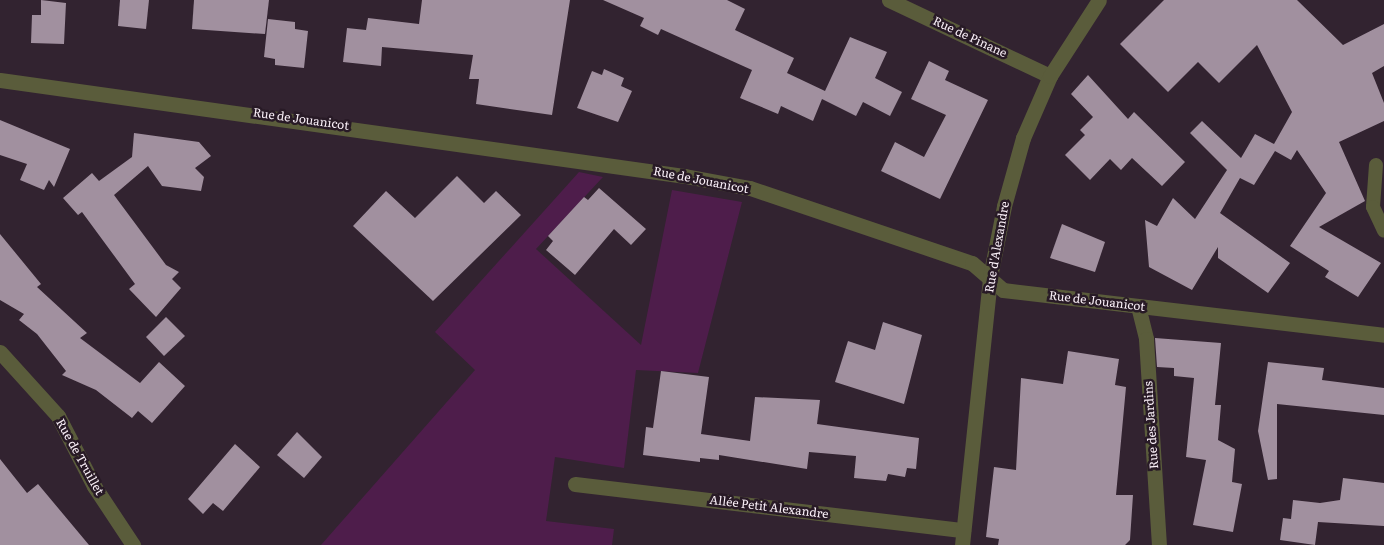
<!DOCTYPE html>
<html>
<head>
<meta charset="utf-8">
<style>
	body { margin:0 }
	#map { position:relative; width:1384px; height:545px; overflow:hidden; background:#322330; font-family:Literata,serif }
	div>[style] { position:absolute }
	.green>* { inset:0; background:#4e1d4b }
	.building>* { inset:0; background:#a1909f }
	.service>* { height:14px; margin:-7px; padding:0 7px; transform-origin:7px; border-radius:7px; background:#5a5c3b }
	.minor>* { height:15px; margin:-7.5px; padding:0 7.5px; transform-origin:7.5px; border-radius:7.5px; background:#5a5c3b }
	span { translate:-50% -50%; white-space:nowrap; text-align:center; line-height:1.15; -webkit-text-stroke:5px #281a26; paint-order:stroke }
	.street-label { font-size:12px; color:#f9eff7 }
</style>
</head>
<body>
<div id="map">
	<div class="green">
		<i style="clip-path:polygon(579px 172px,603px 177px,536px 249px,641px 345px,672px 190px,742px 202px,698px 373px,636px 370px,624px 468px,555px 457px,546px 521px,614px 529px,612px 545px,321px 545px,475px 370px,435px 332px)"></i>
	</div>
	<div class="building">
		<i style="clip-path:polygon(41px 0,66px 3px,64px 44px,31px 43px,32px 15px,41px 15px)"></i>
		<i style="clip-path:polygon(120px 0,149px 0,146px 29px,118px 26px)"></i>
		<i style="clip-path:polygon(194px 0,269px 0,265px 34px,192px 29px)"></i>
		<i style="clip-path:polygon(422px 0,570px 0,552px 115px,476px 104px,479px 79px,469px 79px,473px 55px,382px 47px,381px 66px,343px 62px,347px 28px,366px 30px,368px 18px,419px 24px)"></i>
		<i style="clip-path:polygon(603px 0,727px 0,745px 9px,735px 30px,794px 58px,787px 73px,825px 91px,850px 37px,887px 52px,875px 78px,902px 92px,890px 116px,863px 102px,856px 116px,822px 99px,813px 121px,781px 106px,778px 114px,740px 98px,752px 70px,661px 29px,658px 35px,640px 26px,644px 18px)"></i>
		<i style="clip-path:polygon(1164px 0,1297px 0,1343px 45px,1384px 24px,1384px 66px,1372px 73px,1384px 103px,1384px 121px,1339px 142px,1365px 201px,1319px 227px,1381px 263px,1358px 297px,1325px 277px,1329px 271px,1290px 246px,1326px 193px,1297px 150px,1291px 160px,1275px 151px,1254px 185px,1240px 178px,1220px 213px,1290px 263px,1268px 293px,1218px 258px,1218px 247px,1192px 290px,1149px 267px,1145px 220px,1157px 226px,1173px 198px,1195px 219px,1227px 170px,1190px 133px,1202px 121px,1241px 158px,1255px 134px,1274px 144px,1292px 112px,1257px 45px,1219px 83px,1198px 62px,1168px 92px,1120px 44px)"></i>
		<i style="clip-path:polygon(268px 19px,295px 22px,295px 29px,308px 31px,304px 68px,275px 65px,275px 59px,264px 57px)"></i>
		<i style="clip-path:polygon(929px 61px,949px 71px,945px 80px,988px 100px,940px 199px,881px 171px,895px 142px,924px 157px,946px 115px,911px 99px)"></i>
		<i style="clip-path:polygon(604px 69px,624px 78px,621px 86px,632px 91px,618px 122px,577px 108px,592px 71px,602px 75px)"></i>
		<i style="clip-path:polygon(1088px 75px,1128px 119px,1134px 112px,1185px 162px,1162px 186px,1132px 158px,1121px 170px,1110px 159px,1090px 180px,1065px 155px,1085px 135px,1080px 130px,1093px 117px,1071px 94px)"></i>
		<i style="clip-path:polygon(0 120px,70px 149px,54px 187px,49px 180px,44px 190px,20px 180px,27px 164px,0 155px)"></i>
		<i style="clip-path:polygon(134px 133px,199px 142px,211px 156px,195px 168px,204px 177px,201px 191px,162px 186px,148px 166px,114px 195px,166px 265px,179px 272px,172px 279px,181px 288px,156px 317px,129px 289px,135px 284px,82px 212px,78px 215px,63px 198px,92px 173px,99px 181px,132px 157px)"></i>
		<i style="clip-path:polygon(457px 176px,484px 203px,496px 191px,521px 215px,433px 301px,353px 226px,386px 191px,415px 218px)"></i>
		<i style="clip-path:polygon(599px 188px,646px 229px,631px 245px,614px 229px,575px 275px,546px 250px,553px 241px,548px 236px,584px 197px,588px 200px)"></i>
		<i style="clip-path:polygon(1062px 224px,1105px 242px,1095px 272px,1050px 258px)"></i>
		<i style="clip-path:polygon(0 234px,41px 284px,37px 287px,87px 333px,80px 338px,140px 383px,159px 362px,185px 386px,152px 423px,138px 411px,132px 418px,96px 390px,62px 375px,66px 371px,37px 334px,19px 320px,24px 314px,0 300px)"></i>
		<i style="clip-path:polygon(166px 317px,185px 336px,164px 356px,146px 337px)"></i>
		<i style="clip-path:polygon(883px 322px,922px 335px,904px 404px,835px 382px,848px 341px,875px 350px)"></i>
		<i style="clip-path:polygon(1155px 338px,1221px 343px,1215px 405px,1221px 405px,1218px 440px,1235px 449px,1232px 482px,1242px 484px,1233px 532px,1193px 525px,1206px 460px,1186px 457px,1194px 378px,1174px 376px,1174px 368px,1157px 367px)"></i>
		<i style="clip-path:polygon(1068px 351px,1119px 359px,1115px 385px,1126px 387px,1116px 495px,1133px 495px,1130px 540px,1125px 545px,998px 545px,999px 539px,986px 537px,994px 467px,1016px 470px,1021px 378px,1063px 384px)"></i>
		<i style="clip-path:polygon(1268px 362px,1324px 368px,1322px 380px,1384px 388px,1384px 415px,1277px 404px,1277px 479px,1268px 480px,1258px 431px)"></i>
		<i style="clip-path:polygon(661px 371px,709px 377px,701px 434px,750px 441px,755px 397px,820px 400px,817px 424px,919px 438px,916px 469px,907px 468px,905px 477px,888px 474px,886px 481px,854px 478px,856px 456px,809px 452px,807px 469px,719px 455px,719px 460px,700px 458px,700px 462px,643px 455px,646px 427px,653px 428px)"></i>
		<i style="clip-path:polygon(297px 432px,322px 457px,304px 478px,277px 455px)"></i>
		<i style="clip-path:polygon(235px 444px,260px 467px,223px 511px,213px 503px,203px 514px,188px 499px)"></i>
		<i style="clip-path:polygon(0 459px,27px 493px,38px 484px,89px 545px,0 545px)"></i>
		<i style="clip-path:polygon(1343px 478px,1384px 483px,1384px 526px,1318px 522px,1315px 545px,1280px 540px,1283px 518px,1291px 519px,1293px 500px,1320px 503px,1340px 500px)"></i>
	</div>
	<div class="service">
		<i style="left:1376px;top:165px;width:42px;rotate:94.1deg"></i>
		<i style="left:1373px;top:207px;width:26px;rotate:65deg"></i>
	</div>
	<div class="minor">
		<i style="left:889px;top:0;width:178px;rotate:25.3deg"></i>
		<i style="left:0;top:80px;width:692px;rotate:7.98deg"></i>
		<i style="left:685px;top:176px;width:66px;rotate:10.5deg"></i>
		<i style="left:750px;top:188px;width:234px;rotate:18.7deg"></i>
		<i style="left:972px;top:263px;width:41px;rotate:41.1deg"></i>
		<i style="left:1003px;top:290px;width:384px;rotate:6.7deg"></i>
		<i style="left:1138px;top:306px;width:34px;rotate:76deg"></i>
		<i style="left:1146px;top:339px;width:206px;rotate:86.4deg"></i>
		<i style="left:0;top:352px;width:86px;rotate:47.8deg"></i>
		<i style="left:58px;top:416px;width:79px;rotate:62.8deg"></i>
		<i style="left:94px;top:486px;width:71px;rotate:56.5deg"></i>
		<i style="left:575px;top:484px;width:391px;rotate:6.8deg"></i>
		<i style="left:962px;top:545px;width:269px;rotate:-84deg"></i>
		<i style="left:990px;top:277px;width:72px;rotate:-78.8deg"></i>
		<i style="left:1004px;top:206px;width:71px;rotate:-74.4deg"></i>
		<i style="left:1023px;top:138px;width:68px;rotate:-66.5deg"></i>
		<i style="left:1050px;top:76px;width:90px;rotate:-57.2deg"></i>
	</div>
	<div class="street-label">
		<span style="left:970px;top:37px;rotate:25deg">Rue de Pinane</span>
		<span style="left:301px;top:119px;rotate:8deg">Rue de Jouanicot</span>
		<span style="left:701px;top:180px;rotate:11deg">Rue de Jouanicot</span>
		<span style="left:997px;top:247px;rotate:-80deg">Rue d'Alexandre</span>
		<span style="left:1097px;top:301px;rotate:7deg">Rue de Jouanicot</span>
		<span style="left:1151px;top:425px;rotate:-94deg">Rue des Jardins</span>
		<span style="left:80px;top:457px;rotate:61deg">Rue de Truillet</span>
		<span style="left:769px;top:507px;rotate:7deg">Allée Petit Alexandre</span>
	</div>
</div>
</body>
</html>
